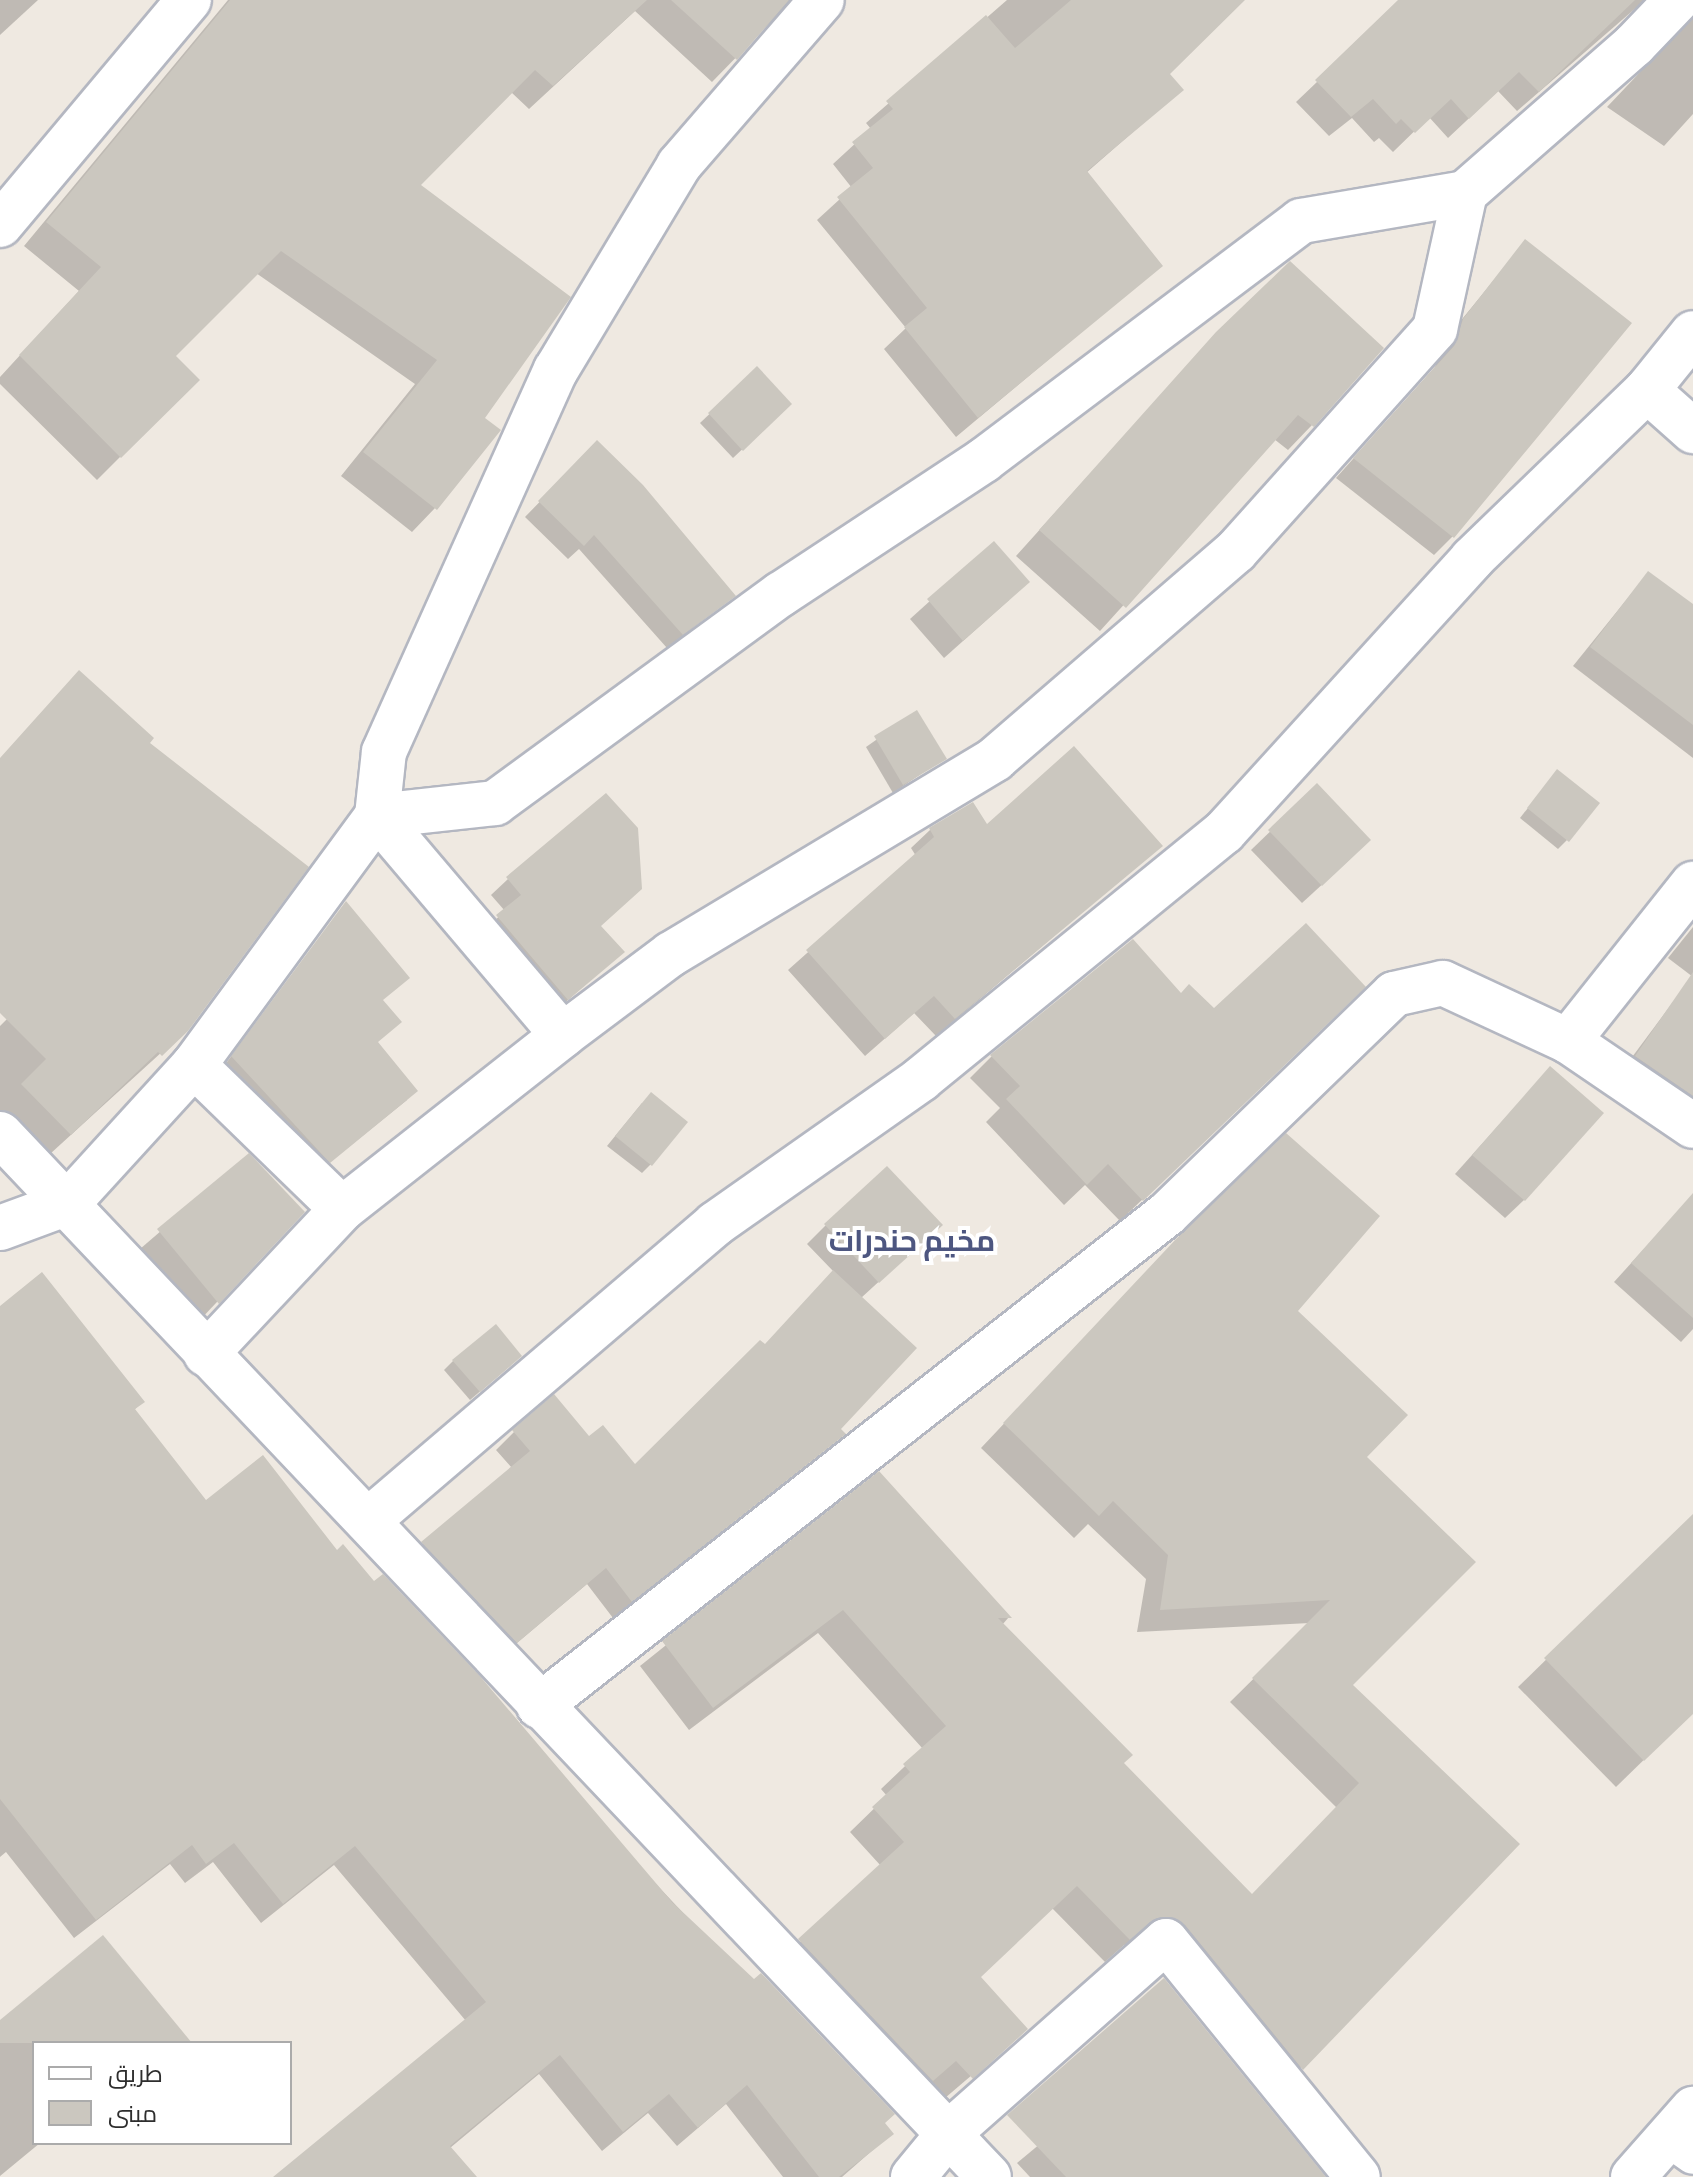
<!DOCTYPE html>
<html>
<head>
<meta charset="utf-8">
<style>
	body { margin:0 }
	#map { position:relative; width:1693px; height:2177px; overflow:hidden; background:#efe9e1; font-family:"Source Sans 3",Cairo,sans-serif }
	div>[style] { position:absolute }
	.shadow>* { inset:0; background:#0003 }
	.building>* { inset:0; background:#cbc7bf }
	.roads { filter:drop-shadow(2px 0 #b4b7c1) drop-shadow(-2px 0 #b4b7c1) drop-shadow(0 2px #b4b7c1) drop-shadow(0 -2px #b4b7c1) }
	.lane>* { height:36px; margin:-18px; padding:0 18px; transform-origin:18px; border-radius:18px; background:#fff }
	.street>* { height:44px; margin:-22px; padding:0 22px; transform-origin:22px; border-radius:22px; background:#fff }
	span { translate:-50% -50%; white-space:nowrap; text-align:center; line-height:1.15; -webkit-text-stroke:8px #fff; paint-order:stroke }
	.district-label { font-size:30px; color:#4d5680; font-weight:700 }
	.legend { position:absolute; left:32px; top:2041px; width:260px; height:104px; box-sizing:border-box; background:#fff; border:2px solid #ababab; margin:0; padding:10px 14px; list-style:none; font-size:24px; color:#2e2e2e }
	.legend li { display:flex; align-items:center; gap:16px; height:40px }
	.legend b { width:40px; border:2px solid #ababab }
</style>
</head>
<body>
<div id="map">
	<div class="shadow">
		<i style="clip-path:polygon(0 0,38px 0,0 35px)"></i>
		<i style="clip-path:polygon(228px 0,792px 0,712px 82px,635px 11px,529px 109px,511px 92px,418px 185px,482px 418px,435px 508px,412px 532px,341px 476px,415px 384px,256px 273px,173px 356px,197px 380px,97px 480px,0 384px,0 377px,79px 291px,24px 246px)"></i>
		<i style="clip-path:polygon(1007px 0,1242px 0,1168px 74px,1181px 90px,1086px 173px,1160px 266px,956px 437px,884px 349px,906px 328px,817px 220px,852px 188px,833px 164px,871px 129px,866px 123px)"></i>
		<i style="clip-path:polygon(1403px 0,1645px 0,1517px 111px,1498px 91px,1448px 138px,1429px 117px,1393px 152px,1379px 138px,1374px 142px,1352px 118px,1329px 136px,1296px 102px)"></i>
		<i style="clip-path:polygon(1693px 0,1693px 114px,1664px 146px,1607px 107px,1681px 29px,1681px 13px)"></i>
		<i style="clip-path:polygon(1525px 242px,1453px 536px,1434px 555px,1336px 478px,1435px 367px,1445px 340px)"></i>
		<i style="clip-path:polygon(1217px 333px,1312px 425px,1288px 450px,1274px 439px,1100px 631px,1016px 556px)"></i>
		<i style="clip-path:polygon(757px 369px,790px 404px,733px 458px,700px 423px)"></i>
		<i style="clip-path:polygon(597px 443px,733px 596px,667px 648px,579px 549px,568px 559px,525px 517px)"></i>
		<i style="clip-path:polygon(993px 544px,1009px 600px,944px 658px,910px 619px)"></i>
		<i style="clip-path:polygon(1648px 573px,1693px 607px,1693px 758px,1573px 666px)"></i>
		<i style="clip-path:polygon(916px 712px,944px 758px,893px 793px,866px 747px)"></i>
		<i style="clip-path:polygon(147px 743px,186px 1030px,50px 1154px,23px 1127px,0 1140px,0 1026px,23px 1003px,0 980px,0 759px)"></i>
		<i style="clip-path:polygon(1549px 781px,1567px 840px,1558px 849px,1520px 818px)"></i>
		<i style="clip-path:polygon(1317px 786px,1350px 859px,1302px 903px,1251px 850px)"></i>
		<i style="clip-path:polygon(972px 804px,986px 827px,1160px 846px,936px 1036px,914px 1013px,865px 1056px,788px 970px,916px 856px,911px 848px,930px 830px)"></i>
		<i style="clip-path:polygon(508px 879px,599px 927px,622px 952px,551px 1015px,481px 933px,505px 911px,491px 895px)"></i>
		<i style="clip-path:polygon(345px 904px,376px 1043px,407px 1100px,320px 1170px,224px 1066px)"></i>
		<i style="clip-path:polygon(1693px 927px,1693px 977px,1668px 958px)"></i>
		<i style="clip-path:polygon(1685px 986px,1693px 991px,1693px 1131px,1618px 1076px)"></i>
		<i style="clip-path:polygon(1181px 996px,1214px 1011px,1341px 1008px,1120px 1221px,1085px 1185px,1064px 1205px,986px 1122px,1000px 1108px,970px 1078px,992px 1056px)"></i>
		<i style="clip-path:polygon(1532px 1088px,1524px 1200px,1505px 1218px,1455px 1174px)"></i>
		<i style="clip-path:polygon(642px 1103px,651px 1164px,642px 1173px,607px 1146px)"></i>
		<i style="clip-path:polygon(248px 1156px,302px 1212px,199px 1321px,140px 1249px)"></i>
		<i style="clip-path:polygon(1693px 1195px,1693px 1329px,1681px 1342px,1614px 1282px)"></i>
		<i style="clip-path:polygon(826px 1225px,921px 1243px,861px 1298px,838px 1429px,843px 1434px,613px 1618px,587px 1584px,498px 1659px,404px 1561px,512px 1468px,496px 1450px,514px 1432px,589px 1439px,635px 1467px,764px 1347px,834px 1272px,807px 1244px)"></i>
		<i style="clip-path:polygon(1154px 1264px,1295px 1311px,1364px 1457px,1350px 1685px,1517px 1844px,1278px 2091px,1150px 1941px,1124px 1945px,1105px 1962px,1052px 1908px,979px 1977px,1026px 2029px,945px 2098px,799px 1943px,881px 1866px,850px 1832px,887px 1796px,881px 1789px,923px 1749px,818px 1633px,689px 1730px,640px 1666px,879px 1474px,1009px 1617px,1002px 1625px,1121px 1763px,1252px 1897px,1337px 1808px,1230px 1702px,1310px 1623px,1137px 1632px,1146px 1579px,1088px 1524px,1074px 1538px,981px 1448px)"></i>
		<i style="clip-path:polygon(0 1308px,142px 1402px,134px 1410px,206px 1502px,336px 1552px,374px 1584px,891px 2134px,842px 2177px,783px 2177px,726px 2104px,677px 2146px,648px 2113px,602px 2151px,539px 2074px,450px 2148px,448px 2177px,276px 2177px,466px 2021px,334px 1865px,261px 1923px,213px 1862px,185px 1883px,170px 1864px,74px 1938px,6px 1852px,0 1857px)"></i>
		<i style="clip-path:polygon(453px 1361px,511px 1365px,470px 1400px,444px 1370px)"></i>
		<i style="clip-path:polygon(1693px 1516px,1693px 1712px,1616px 1787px,1518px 1687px)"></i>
		<i style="clip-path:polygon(1193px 2017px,1323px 2177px,1030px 2177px,1017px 2163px)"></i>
		<i style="clip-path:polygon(0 2022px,159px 2043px,34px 2043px,34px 2143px,40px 2143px,0 2176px)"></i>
	</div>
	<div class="building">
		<i style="clip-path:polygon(230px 0,647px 0,553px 86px,535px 70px,421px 185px,571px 297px,485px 418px,501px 430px,437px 510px,363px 452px,437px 360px,281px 251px,176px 356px,200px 380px,121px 458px,19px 355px,101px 267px,46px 222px)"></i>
		<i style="clip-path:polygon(671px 0,789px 0,737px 60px)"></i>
		<i style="clip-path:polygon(1071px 0,1245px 0,1170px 74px,1184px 90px,1087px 171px,1163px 266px,978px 418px,904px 327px,927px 308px,837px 197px,873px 168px,852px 142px,893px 109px,886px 101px,986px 15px,1015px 48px)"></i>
		<i style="clip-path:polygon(1398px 0,1635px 0,1539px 92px,1519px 72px,1469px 119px,1451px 99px,1415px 133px,1401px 119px,1396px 124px,1373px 99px,1351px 117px,1315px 80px)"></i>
		<i style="clip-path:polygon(1525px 239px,1632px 323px,1454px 538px,1353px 458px,1454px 346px,1463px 319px)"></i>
		<i style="clip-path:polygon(1290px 261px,1384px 348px,1314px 427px,1298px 415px,1126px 608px,1039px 530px,1216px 332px)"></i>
		<i style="clip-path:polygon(757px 366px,792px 404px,743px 451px,708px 413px)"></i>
		<i style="clip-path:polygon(597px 440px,643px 485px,736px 596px,683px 635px,594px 535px,584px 546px,538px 501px)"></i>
		<i style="clip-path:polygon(994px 541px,1030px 582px,963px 641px,927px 599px)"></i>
		<i style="clip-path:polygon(1648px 571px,1693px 604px,1693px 725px,1590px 647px)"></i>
		<i style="clip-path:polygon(79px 670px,154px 738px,150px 743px,309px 867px,188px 1031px,162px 1056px,158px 1052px,71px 1135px,21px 1084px,46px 1059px,0 1013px,0 758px)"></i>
		<i style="clip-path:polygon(917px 710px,947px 759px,903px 785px,874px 736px)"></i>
		<i style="clip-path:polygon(1074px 746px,1163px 846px,955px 1019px,934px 996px,885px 1039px,806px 950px,934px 837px,929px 828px,973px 802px,987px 824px)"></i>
		<i style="clip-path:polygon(1557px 769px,1600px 803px,1569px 842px,1527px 808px)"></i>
		<i style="clip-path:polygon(1317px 783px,1371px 840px,1322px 886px,1268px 830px)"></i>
		<i style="clip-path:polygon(606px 793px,638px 828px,642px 889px,601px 926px,625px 952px,568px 1000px,496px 915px,521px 895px,506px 877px)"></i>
		<i style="clip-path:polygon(346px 901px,410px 978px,383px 1000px,402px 1022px,378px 1042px,418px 1091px,330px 1163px,231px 1056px)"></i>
		<i style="clip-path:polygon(1306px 923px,1366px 987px,1143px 1201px,1108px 1164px,1087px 1185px,1006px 1099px,1020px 1086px,990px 1055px,1133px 939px,1181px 993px,1189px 984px,1214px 1008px)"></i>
		<i style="clip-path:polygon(1693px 972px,1693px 1096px,1635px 1056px)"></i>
		<i style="clip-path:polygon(1550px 1066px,1604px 1113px,1525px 1201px,1472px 1155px)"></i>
		<i style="clip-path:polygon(651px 1092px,688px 1122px,652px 1166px,615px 1136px)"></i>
		<i style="clip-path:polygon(1286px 1133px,1380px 1216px,1298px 1311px,1408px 1415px,1367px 1457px,1476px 1562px,1353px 1685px,1520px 1844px,1303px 2070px,1185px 1925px,1161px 1917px,1130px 1940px,1077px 1886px,981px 1977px,1028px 2029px,973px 2079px,956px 2061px,933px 2081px,798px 1939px,904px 1842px,872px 1807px,910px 1772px,903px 1764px,946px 1726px,843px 1610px,713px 1708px,662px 1641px,879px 1471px,1012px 1618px,998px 1618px,1133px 1755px,1124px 1763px,1252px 1894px,1359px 1783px,1252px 1678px,1330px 1600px,1160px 1610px,1168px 1555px,1113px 1501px,1099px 1516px,1003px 1423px,1177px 1238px)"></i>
		<i style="clip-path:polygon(249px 1153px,305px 1212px,219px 1304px,157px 1229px)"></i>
		<i style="clip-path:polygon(887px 1166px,943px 1225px,879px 1283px,824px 1224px)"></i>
		<i style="clip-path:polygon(1693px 1193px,1693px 1318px,1631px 1263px)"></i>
		<i style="clip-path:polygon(833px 1270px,917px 1348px,841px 1429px,846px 1434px,632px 1602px,606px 1568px,517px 1643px,421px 1542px,530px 1451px,512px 1430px,554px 1394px,589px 1436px,603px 1425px,635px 1464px,760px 1340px,765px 1344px)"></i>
		<i style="clip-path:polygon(42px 1272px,145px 1402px,135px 1409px,206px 1500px,263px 1455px,337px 1550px,343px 1544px,374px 1581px,383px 1574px,479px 1675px,672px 1902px,754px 1979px,761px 1973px,895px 2114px,885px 2123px,894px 2134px,839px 2177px,819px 2177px,747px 2085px,698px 2128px,669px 2094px,623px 2132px,560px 2055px,450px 2146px,477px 2177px,273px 2177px,486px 2002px,355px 1846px,283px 1904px,234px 1843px,206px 1864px,192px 1845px,96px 1920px,0 1799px,0 1306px)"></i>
		<i style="clip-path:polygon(496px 1324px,522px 1356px,480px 1392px,452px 1360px)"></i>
		<i style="clip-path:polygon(1693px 1514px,1693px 1714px,1644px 1761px,1544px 1658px)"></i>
		<i style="clip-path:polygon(103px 1935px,192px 2043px,0 2043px,0 2020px)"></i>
		<i style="clip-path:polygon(1164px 1978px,1326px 2177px,1066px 2177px,1007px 2115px)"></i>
	</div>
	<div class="roads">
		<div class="lane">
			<i style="left:1669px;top:2139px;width:29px;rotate:35deg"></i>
		</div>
		<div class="street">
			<i style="left:0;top:225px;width:294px;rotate:-50deg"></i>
			<i style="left:1647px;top:390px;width:62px;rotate:41.7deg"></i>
			<i style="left:377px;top:816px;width:119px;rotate:-6.3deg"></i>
			<i style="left:495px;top:803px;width:354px;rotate:-36.2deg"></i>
			<i style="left:781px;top:594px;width:243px;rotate:-33.4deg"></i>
			<i style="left:984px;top:460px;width:397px;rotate:-37deg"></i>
			<i style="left:1301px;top:221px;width:166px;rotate:-9.7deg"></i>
			<i style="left:377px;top:816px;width:287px;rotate:49.7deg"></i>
			<i style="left:1568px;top:1041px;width:201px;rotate:-51.5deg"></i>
			<i style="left:194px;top:1065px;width:206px;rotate:44.2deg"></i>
			<i style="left:0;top:1134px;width:1437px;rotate:46.52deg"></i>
			<i style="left:0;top:1228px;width:72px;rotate:-20.2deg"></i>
			<i style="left:68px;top:1203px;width:187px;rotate:-47.6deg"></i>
			<i style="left:194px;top:1065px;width:309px;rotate:-53.7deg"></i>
			<i style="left:377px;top:816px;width:64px;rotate:-83.8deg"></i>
			<i style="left:384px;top:752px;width:419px;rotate:-65.8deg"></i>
			<i style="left:556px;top:370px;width:239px;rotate:-59deg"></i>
			<i style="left:679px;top:165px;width:218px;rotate:-49.1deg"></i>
			<i style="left:206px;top:1354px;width:199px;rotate:-46.8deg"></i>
			<i style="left:342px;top:1209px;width:281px;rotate:-38.2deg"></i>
			<i style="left:563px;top:1035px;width:135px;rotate:-36.9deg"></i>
			<i style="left:671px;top:954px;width:378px;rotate:-31deg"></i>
			<i style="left:995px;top:759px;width:318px;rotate:-40.8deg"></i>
			<i style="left:1236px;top:551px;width:298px;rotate:-48.1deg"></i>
			<i style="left:1435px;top:329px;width:139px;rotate:-77.6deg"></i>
			<i style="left:1465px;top:193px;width:225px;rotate:-41.2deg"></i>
			<i style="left:1634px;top:45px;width:62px;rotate:-46.3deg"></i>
			<i style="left:370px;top:1519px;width:454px;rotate:-40.5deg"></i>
			<i style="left:715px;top:1224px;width:252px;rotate:-35.1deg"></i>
			<i style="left:921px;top:1079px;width:391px;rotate:-39.2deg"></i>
			<i style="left:1224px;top:832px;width:369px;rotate:-47.7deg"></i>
			<i style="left:1472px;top:559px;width:243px;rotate:-44deg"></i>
			<i style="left:1647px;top:390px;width:73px;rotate:-51.1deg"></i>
			<i style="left:539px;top:1706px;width:798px;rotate:-38.08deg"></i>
			<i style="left:1167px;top:1214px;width:316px;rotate:-44.1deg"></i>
			<i style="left:1394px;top:994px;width:50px;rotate:-12.7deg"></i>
			<i style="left:1443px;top:983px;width:138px;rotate:24.9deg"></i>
			<i style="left:1568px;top:1041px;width:151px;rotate:34.2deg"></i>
			<i style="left:913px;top:2177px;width:58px;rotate:-50.6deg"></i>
			<i style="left:950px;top:2132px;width:288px;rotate:-41.5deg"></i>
			<i style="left:1166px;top:1941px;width:304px;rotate:50.9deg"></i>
			<i style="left:1633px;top:2177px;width:91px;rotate:-48.6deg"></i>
		</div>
	</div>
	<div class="district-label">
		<span style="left:912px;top:1242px">مخيم حندرات</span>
	</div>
	<ul class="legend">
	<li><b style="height:10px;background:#fff"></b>طريق</li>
	<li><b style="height:22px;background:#cbc7bf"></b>مبنى</li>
	</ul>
</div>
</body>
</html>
